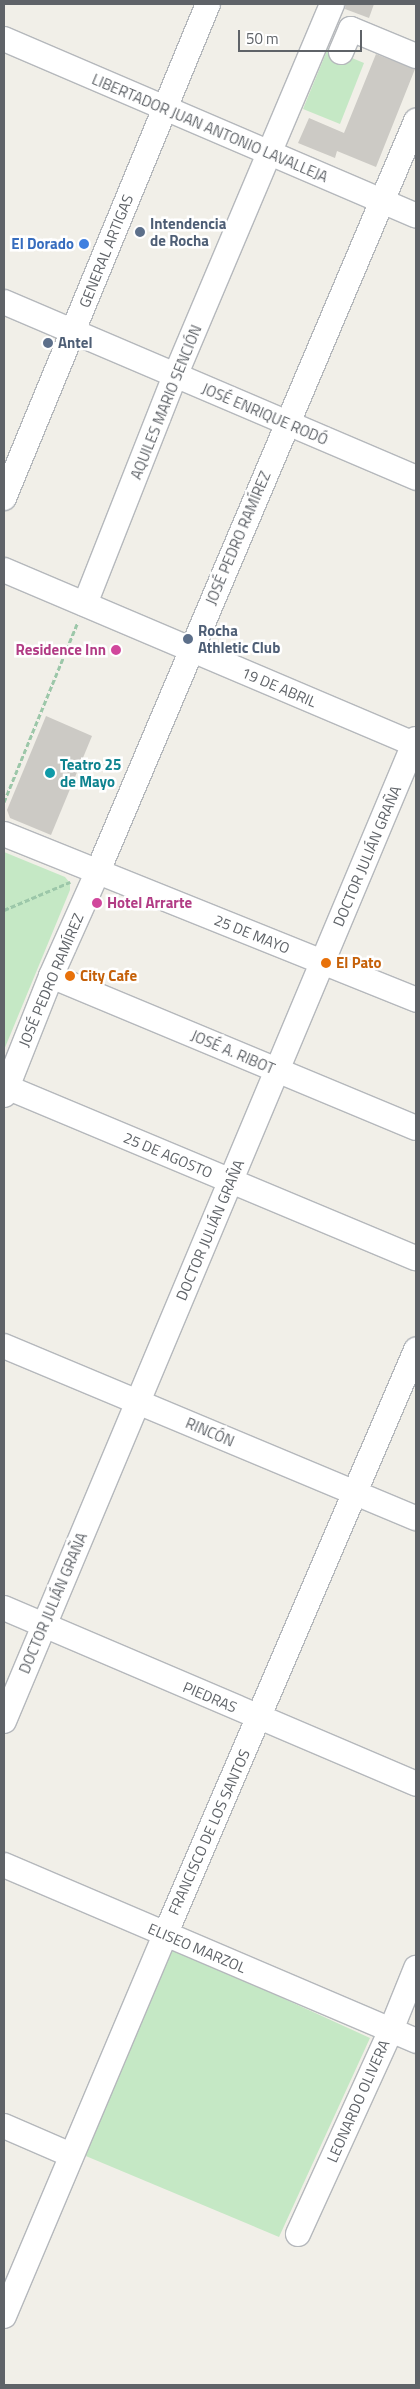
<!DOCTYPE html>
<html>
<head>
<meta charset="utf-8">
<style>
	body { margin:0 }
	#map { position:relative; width:420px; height:2389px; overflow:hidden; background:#f1efe8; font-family:"Titillium Web",sans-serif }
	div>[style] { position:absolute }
	.green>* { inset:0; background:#c5e8c5 }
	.building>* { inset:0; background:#cccac5 }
	.path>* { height:3px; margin-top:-1.5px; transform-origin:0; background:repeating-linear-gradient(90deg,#9cc7a9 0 5px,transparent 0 7.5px) }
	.roads { filter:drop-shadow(1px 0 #b5b8bc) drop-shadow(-1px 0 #b5b8bc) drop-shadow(0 1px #b5b8bc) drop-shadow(0 -1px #b5b8bc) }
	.minor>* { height:24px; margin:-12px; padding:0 12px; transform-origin:12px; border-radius:12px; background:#fff }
	.dots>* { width:14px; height:14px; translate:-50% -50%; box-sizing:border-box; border:2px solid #fff; border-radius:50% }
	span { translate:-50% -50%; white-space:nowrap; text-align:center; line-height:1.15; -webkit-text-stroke:5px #fff; paint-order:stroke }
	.street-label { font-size:15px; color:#5f6368 }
	.service-label { font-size:15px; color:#4e5e75; font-weight:700 }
	.left { translate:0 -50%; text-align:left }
	.shop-label { font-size:15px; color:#366cbe; font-weight:700 }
	.right { translate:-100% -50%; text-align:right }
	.hotel-label { font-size:15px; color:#b23c85; font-weight:700 }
	.culture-label { font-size:15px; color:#0d838f; font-weight:700 }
	.food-label { font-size:15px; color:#c56008; font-weight:700 }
	.frame { position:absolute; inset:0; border:5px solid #5f6368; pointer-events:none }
	.scale { position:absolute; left:238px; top:30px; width:124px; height:22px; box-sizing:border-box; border:2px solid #5f6368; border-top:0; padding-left:6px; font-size:15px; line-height:18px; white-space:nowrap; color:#5f6368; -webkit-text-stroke:4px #fff; paint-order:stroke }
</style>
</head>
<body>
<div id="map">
	<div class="green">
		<i style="clip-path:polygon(328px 48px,364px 63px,340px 124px,303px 109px)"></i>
		<i style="clip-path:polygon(4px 852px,65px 877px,70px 883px,70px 890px,4px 1050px)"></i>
		<i style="clip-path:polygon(171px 1947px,370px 2038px,279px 2237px,81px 2154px)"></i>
	</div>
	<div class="building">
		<i style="clip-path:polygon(346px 4px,374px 4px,369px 18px,345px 9px)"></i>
		<i style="clip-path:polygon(376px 54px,415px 69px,376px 167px,337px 151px,335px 158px,298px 143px,309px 118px,344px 133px)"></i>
		<i style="clip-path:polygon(46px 716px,92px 736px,51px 835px,10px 818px,7px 810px)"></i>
	</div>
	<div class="path">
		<i style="left:4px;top:802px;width:195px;rotate:-67.7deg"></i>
		<i style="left:4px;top:910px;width:72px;rotate:-23deg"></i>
	</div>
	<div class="roads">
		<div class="minor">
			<i style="left:4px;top:39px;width:448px;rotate:23.2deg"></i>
			<i style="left:341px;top:52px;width:25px;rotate:-67deg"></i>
			<i style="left:351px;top:29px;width:70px;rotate:22.6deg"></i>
			<i style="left:4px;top:302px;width:448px;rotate:23.1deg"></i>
			<i style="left:4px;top:498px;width:534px;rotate:-67.56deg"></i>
			<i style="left:4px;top:570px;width:448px;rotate:23deg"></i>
			<i style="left:85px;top:604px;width:245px;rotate:-68.5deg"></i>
			<i style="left:175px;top:376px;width:404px;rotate:-67.1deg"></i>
			<i style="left:4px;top:834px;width:444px;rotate:21.9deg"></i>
			<i style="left:51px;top:976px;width:395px;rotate:22.6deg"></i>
			<i style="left:4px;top:1086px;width:446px;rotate:22.7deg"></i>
			<i style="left:4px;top:1095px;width:128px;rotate:-68.4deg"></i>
			<i style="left:51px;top:976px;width:115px;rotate:-65.9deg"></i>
			<i style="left:98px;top:871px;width:815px;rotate:-67.02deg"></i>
			<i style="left:4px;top:1346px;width:446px;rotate:22.7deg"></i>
			<i style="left:4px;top:1608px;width:448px;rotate:23.1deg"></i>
			<i style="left:4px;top:1721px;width:1065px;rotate:-67.24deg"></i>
			<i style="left:4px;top:1865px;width:448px;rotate:23.1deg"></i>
			<i style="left:4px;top:2126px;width:73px;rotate:23.4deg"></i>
			<i style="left:298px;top:2234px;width:224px;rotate:-65.5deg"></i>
			<i style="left:391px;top:2030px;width:67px;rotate:-68deg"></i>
			<i style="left:4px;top:2316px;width:414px;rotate:-67.1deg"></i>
			<i style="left:165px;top:1935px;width:637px;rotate:-66.78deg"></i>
		</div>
	</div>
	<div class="dots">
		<i style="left:140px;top:232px;background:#5c6f8a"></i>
		<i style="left:84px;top:244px;background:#3f7fe0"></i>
		<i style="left:48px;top:343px;background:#5c6f8a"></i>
		<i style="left:188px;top:639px;background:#5c6f8a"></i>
		<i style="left:116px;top:650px;background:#d1479c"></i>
		<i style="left:50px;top:773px;background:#0f9aa8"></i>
		<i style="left:97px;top:903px;background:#d1479c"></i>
		<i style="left:326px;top:963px;background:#e8710a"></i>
		<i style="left:70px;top:976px;background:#e8710a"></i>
	</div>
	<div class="street-label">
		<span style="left:210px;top:128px;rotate:23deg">LIBERTADOR JUAN ANTONIO LAVALLEJA</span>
		<span style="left:106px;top:251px;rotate:-68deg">GENERAL ARTIGAS</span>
		<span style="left:166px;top:402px;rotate:-68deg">AQUILES MARIO SENCIÓN</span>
		<span style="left:265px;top:414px;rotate:23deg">JOSÉ ENRIQUE RODÓ</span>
		<span style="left:238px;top:538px;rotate:-67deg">JOSÉ PEDRO RAMÍREZ</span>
		<span style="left:279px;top:687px;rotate:23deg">19 DE ABRIL</span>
		<span style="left:367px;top:856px;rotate:-67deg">DOCTOR JULIÁN GRAÑA</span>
		<span style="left:252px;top:934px;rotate:22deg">25 DE MAYO</span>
		<span style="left:51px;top:980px;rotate:-67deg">JOSÉ PEDRO RAMÍREZ</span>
		<span style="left:233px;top:1052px;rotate:23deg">JOSÉ A. RIBOT</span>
		<span style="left:168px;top:1155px;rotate:23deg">25 DE AGOSTO</span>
		<span style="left:210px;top:1230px;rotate:-67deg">DOCTOR JULIÁN GRAÑA</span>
		<span style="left:210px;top:1432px;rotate:23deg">RINCÓN</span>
		<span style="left:53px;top:1603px;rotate:-67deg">DOCTOR JULIÁN GRAÑA</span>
		<span style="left:210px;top:1697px;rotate:23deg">PIEDRAS</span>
		<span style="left:209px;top:1832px;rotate:-66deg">FRANCISCO DE LOS SANTOS</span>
		<span style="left:197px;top:1948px;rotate:23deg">ELISEO MARZOL</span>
		<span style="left:358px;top:2101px;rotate:-66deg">LEONARDO OLIVERA</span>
	</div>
	<div class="service-label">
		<span class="left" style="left:150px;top:232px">Intendencia<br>de Rocha</span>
		<span class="left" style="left:58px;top:343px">Antel</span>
		<span class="left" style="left:198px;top:639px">Rocha<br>Athletic Club</span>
	</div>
	<div class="shop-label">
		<span class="right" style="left:74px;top:244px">El Dorado</span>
	</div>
	<div class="hotel-label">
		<span class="right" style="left:106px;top:650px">Residence Inn</span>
		<span class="left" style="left:107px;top:903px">Hotel Arrarte</span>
	</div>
	<div class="culture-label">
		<span class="left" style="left:60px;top:773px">Teatro 25<br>de Mayo</span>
	</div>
	<div class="food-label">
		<span class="left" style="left:336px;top:963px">El Pato</span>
		<span class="left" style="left:80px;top:976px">City Cafe</span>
	</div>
	<div class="frame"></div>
	<div class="scale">50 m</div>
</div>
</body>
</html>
